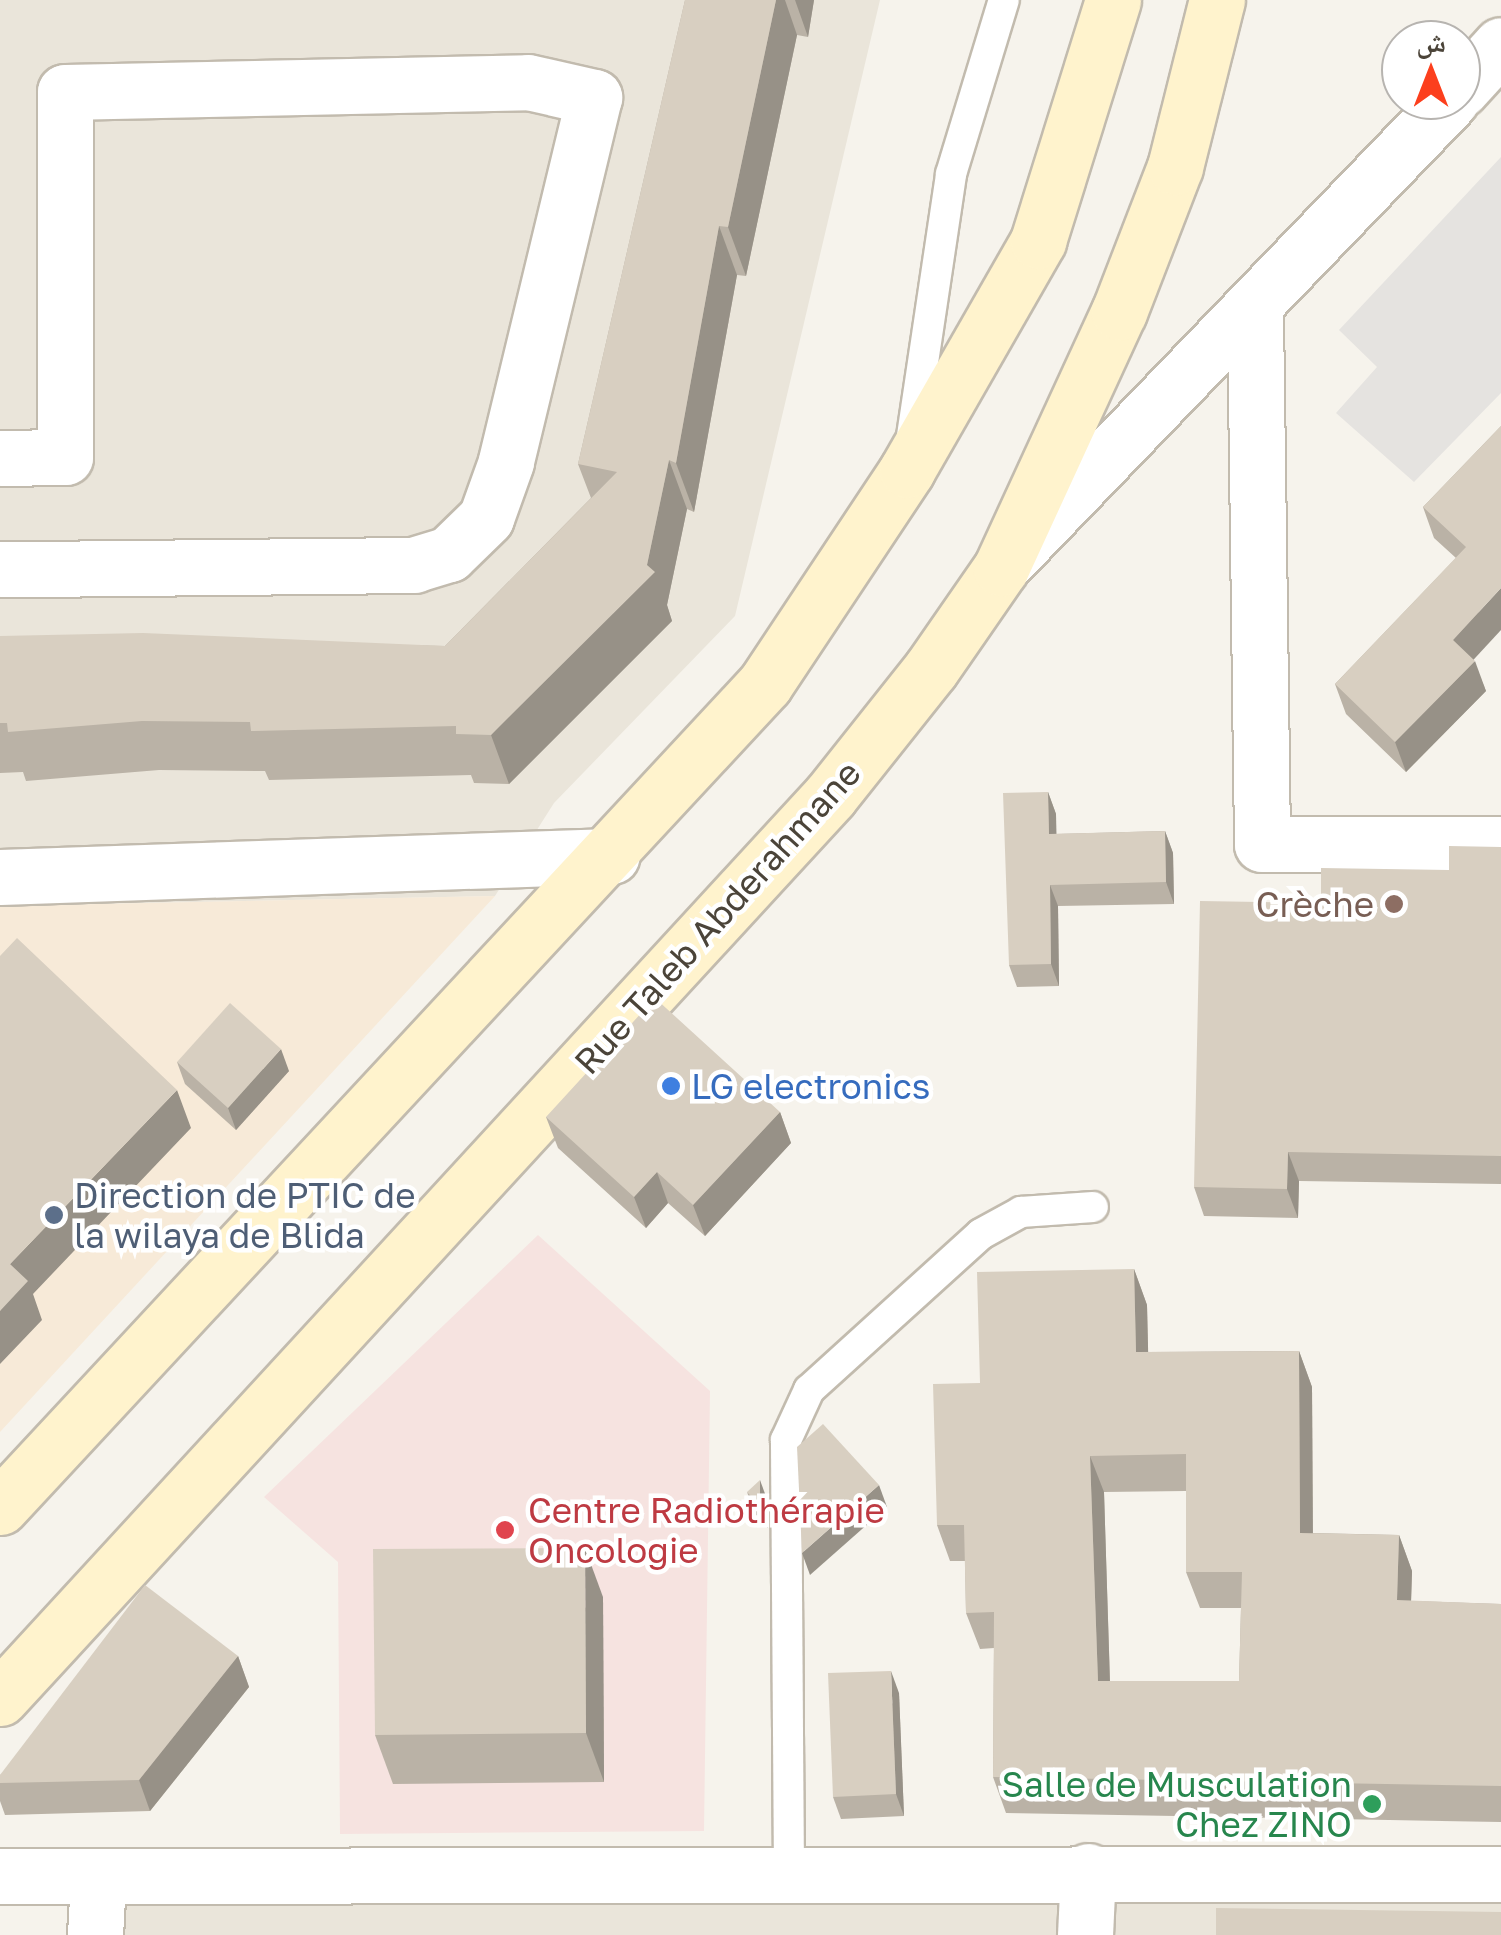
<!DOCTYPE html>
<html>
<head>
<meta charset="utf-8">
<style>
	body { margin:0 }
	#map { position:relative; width:1501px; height:1935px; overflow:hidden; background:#f6f3ec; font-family:"Golos Text","Noto Naskh Arabic",sans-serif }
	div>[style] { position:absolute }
	.residential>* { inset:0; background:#eae5da }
	.commercial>* { inset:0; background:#f7ead8 }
	.medical>* { inset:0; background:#f6e3e0 }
	.parking>* { inset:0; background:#e5e3e0 }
	.roads { filter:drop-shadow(2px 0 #c2bbae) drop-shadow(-2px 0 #c2bbae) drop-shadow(0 2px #c2bbae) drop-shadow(0 -2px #c2bbae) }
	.service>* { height:30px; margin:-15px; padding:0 15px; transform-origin:15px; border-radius:15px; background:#fff }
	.minor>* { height:55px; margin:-27.5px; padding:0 27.5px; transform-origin:27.5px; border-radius:27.5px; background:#fff }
	.tertiary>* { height:55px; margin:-27.5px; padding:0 27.5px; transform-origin:27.5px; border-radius:27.5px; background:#fff }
	.secondary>* { height:55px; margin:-27.5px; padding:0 27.5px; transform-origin:27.5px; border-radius:27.5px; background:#fff3cd }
	.wall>* { inset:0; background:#bab2a6 }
	.shaded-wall>* { inset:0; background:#979187 }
	.building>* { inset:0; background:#d8cfc1 }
	.dots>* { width:28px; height:28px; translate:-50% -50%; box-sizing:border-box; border:5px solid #fff; border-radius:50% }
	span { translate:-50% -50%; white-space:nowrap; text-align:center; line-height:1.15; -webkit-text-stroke:9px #fff; paint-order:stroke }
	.education-label { font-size:35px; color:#785e54 }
	.right { translate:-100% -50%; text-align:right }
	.street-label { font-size:35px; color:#4b4439 }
	.shop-label { font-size:35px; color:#366cbe }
	.left { translate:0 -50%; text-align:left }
	.service-label { font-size:35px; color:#4e5e75 }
	.health-label { font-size:35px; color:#be3a42 }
	.leisure-label { font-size:35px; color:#27864d }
	.north { position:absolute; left:1381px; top:20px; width:100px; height:100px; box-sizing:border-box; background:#fff; border:2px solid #b7b4b0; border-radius:50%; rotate:0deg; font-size:28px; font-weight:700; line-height:40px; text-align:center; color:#4b4439 }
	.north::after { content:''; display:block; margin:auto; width:35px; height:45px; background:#fc3f1d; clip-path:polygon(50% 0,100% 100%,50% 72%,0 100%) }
</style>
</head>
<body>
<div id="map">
	<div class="residential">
		<i style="clip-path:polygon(0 0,880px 0,735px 616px,554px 803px,495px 896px,0 906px)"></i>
		<i style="clip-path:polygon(1501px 1874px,1501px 1935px,95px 1935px,98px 1880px)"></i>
	</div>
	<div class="commercial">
		<i style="clip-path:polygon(495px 896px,0 1432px,0 906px)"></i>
	</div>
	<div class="medical">
		<i style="clip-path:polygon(538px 1235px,710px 1391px,704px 1831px,340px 1834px,338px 1562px,264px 1497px)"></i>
	</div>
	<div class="parking">
		<i style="clip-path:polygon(1501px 157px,1501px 393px,1414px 482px,1336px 413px,1377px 367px,1339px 330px)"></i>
	</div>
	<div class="roads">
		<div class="service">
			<i style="left:912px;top:436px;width:265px;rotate:-81.5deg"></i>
			<i style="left:951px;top:174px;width:182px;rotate:-73.1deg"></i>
			<i style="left:789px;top:1874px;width:434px;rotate:-90.4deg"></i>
			<i style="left:786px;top:1440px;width:55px;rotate:-65.3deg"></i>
			<i style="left:809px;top:1390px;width:232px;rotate:-42.2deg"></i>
			<i style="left:981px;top:1234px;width:46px;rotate:-28.8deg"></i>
			<i style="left:1021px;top:1212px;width:72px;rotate:-4deg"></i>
		</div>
		<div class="minor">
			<i style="left:1255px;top:313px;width:531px;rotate:89.24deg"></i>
			<i style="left:1262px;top:844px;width:239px"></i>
			<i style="left:0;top:458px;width:65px;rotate:-0.9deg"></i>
			<i style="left:65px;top:457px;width:365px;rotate:-90deg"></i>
			<i style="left:65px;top:92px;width:463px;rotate:-1.2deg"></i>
			<i style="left:528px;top:82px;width:68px;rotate:12.8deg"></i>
			<i style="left:594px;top:97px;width:375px;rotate:103.6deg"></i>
			<i style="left:506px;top:462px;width:59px;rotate:109.7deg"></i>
			<i style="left:486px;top:518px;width:52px;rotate:135.8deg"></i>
			<i style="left:449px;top:554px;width:37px;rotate:163deg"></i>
			<i style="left:414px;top:565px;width:414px;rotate:179.4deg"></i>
			<i style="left:0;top:877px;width:612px;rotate:-1.97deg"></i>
			<i style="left:0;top:1876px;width:1501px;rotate:-0.08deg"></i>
			<i style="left:95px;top:1935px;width:55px;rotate:-86.9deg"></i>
			<i style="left:1085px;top:1935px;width:64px;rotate:-87.3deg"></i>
		</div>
		<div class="tertiary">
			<i style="left:1461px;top:89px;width:59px;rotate:-47.7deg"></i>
			<i style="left:1006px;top:562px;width:641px;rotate:-46.07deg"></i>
		</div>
		<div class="secondary">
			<i style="left:0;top:1507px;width:1124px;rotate:-47.09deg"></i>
			<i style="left:765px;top:684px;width:257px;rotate:-56.4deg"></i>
			<i style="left:907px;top:470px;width:264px;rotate:-60.2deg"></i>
			<i style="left:1038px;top:241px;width:252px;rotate:-72.7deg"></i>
			<i style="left:0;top:1698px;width:1226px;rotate:-47.38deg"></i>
			<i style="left:830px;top:796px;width:162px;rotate:-51.5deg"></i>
			<i style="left:931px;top:669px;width:123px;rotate:-55.3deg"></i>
			<i style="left:1001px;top:568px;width:282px;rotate:-65.3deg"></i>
			<i style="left:1119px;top:312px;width:155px;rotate:-68.9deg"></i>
			<i style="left:1175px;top:167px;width:172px;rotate:-75.9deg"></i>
		</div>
	</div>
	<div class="wall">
		<i style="clip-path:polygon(685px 0,814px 0,808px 37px,797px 35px,746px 276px,737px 275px,694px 512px,687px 509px,667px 605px,672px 621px,509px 784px,474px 783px,471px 775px,269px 780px,265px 771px,159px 770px,26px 781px,23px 772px,0 773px,0 636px,445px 646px,591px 498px,578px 464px)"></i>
		<i style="clip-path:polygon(1501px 426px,1473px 660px,1486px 691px,1406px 772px,1346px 714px,1335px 684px,1456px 558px,1434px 538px,1423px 507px)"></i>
		<i style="clip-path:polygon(1048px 792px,1056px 814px,1056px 834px,1165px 831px,1173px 853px,1174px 904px,1058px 906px,1059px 986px,1017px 987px,1009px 965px)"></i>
		<i style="clip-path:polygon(1501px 847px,1501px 1184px,1299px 1181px,1298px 1218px,1204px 1216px,1194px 1187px,1321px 903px,1449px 870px)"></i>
		<i style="clip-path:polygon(177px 1062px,289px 1071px,236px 1130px,185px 1084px)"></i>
		<i style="clip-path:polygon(780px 1112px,791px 1143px,705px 1236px,668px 1203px,646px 1228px,558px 1148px,546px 1117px)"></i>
		<i style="clip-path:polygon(evenodd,1134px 1269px,1147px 1305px,1148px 1352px,1299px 1351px,1312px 1387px,1313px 1533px,1399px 1535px,1412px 1571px,1411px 1601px,1501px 1604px,1501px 1822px,1006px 1813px,993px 1777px,994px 1648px,980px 1649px,966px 1613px,965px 1561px,950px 1561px,937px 1525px,980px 1383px,1134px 1269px,1186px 1491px,1186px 1572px,1200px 1608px,1241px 1608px,1239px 1681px,1110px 1681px,1104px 1492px,1186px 1491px)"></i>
		<i style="clip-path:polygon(747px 1492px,768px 1502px,768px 1528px,755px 1514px)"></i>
		<i style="clip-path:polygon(603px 1597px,604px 1782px,393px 1784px,375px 1735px)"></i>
		<i style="clip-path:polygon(238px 1656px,249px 1687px,150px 1811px,5px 1815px,0 1801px,0 1775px)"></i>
		<i style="clip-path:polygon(899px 1693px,904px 1816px,841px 1819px,833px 1797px)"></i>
	</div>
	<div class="shaded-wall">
		<i style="clip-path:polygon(776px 0,785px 0,797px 35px,746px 276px,728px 227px)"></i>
		<i style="clip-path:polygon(795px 0,814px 0,808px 37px)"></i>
		<i style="clip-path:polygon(719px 226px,737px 275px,694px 512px,676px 463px)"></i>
		<i style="clip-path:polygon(669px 460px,687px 509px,667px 605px,672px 621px,509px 784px,491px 735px,647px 565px)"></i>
		<i style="clip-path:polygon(1501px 588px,1501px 630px,1464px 670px,1453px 640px)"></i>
		<i style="clip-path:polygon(1475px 661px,1486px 691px,1406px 772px,1395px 742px)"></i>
		<i style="clip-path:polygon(1048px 792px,1056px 814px,1057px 856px,1049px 834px)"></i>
		<i style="clip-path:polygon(1165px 831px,1173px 853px,1174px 904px,1166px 882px)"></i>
		<i style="clip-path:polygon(1050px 885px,1058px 906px,1059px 986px,1051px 964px)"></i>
		<i style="clip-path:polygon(281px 1049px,289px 1071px,236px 1130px,228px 1108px)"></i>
		<i style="clip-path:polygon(177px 1090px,191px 1128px,33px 1294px,42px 1320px,0 1364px,0 1311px,10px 1264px)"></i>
		<i style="clip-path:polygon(780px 1112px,791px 1143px,705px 1236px,693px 1205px)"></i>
		<i style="clip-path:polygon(1288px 1152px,1299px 1181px,1298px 1218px,1287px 1189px)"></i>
		<i style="clip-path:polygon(657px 1172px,668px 1203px,646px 1228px,634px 1197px)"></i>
		<i style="clip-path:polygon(1134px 1269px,1147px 1305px,1149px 1388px,1136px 1352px)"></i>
		<i style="clip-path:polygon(1299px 1351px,1312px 1387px,1313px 1569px,1300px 1533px)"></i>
		<i style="clip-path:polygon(1090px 1456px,1104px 1492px,1111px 1717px,1098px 1681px)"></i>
		<i style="clip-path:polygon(760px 1480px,768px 1502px,768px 1528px,760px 1506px)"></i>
		<i style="clip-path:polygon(879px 1485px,887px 1507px,810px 1575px,802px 1553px)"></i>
		<i style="clip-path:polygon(1399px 1535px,1412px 1571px,1410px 1636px,1397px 1600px)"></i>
		<i style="clip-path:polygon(585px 1548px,603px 1597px,604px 1782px,586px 1733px)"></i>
		<i style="clip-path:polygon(238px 1656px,249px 1687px,150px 1811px,139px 1780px)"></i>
		<i style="clip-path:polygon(891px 1671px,899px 1693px,904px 1816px,896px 1794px)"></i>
	</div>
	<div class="building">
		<i style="clip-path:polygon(685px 0,776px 0,728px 227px,719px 226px,676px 463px,669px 460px,647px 565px,655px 572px,491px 735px,456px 734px,456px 726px,251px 731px,250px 722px,142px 721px,8px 732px,7px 723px,0 723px,0 636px,143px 633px,445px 646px,617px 472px,578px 464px)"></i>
		<i style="clip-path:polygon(1501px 426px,1501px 588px,1453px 640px,1475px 661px,1395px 742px,1335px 684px,1466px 547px,1423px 507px)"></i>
		<i style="clip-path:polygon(1048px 792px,1049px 834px,1165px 831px,1166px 882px,1050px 885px,1051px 964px,1009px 965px,1003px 793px)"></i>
		<i style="clip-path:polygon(1449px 846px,1501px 847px,1501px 1156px,1288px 1152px,1287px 1189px,1194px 1187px,1200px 901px,1321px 903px,1321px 868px,1449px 870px)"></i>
		<i style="clip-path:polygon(17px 938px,177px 1090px,10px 1264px,28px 1281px,0 1311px,0 956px)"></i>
		<i style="clip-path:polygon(655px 998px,780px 1112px,693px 1205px,657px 1172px,634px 1197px,546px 1117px)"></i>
		<i style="clip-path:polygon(230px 1003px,281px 1049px,228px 1108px,177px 1062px)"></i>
		<i style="clip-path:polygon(evenodd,1134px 1269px,1136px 1352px,1299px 1351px,1300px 1533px,1399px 1535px,1397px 1600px,1501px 1604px,1501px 1786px,993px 1777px,994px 1612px,966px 1613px,964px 1525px,937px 1525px,933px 1384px,980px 1383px,977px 1272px,1134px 1269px,1186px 1454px,1186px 1572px,1242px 1572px,1239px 1681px,1098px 1681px,1090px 1456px,1186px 1454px)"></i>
		<i style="clip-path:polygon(823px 1424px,879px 1485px,802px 1553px,797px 1447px)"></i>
		<i style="clip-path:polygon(760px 1480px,760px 1506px,747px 1492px)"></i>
		<i style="clip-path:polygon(585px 1548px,586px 1733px,375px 1735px,373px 1549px)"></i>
		<i style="clip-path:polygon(145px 1585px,238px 1656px,139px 1780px,0 1783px,0 1775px)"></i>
		<i style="clip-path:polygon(891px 1671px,896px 1794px,833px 1797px,828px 1673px)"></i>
		<i style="clip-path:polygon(1216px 1908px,1501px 1912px,1501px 1935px,1216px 1935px)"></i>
	</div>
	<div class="dots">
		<i style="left:1394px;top:904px;background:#8d6e63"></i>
		<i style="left:671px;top:1086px;background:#3f7fe0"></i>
		<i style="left:54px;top:1215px;background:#5c6f8a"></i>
		<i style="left:505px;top:1530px;background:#e0444e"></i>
		<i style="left:1372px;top:1804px;background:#2e9e5b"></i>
	</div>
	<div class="education-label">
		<span class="right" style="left:1374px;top:904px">Crèche</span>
	</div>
	<div class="street-label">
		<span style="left:717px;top:917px;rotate:-48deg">Rue Taleb Abderahmane</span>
	</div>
	<div class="shop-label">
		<span class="left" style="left:691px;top:1086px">LG electronics</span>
	</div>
	<div class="service-label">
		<span class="left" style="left:74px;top:1215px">Direction de PTIC de<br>la wilaya de Blida</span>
	</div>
	<div class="health-label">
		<span class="left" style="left:528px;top:1530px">Centre Radiothérapie<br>Oncologie</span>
	</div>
	<div class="leisure-label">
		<span class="right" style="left:1352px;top:1804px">Salle de Musculation<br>Chez ZINO</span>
	</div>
	<div class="north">ش</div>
</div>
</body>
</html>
